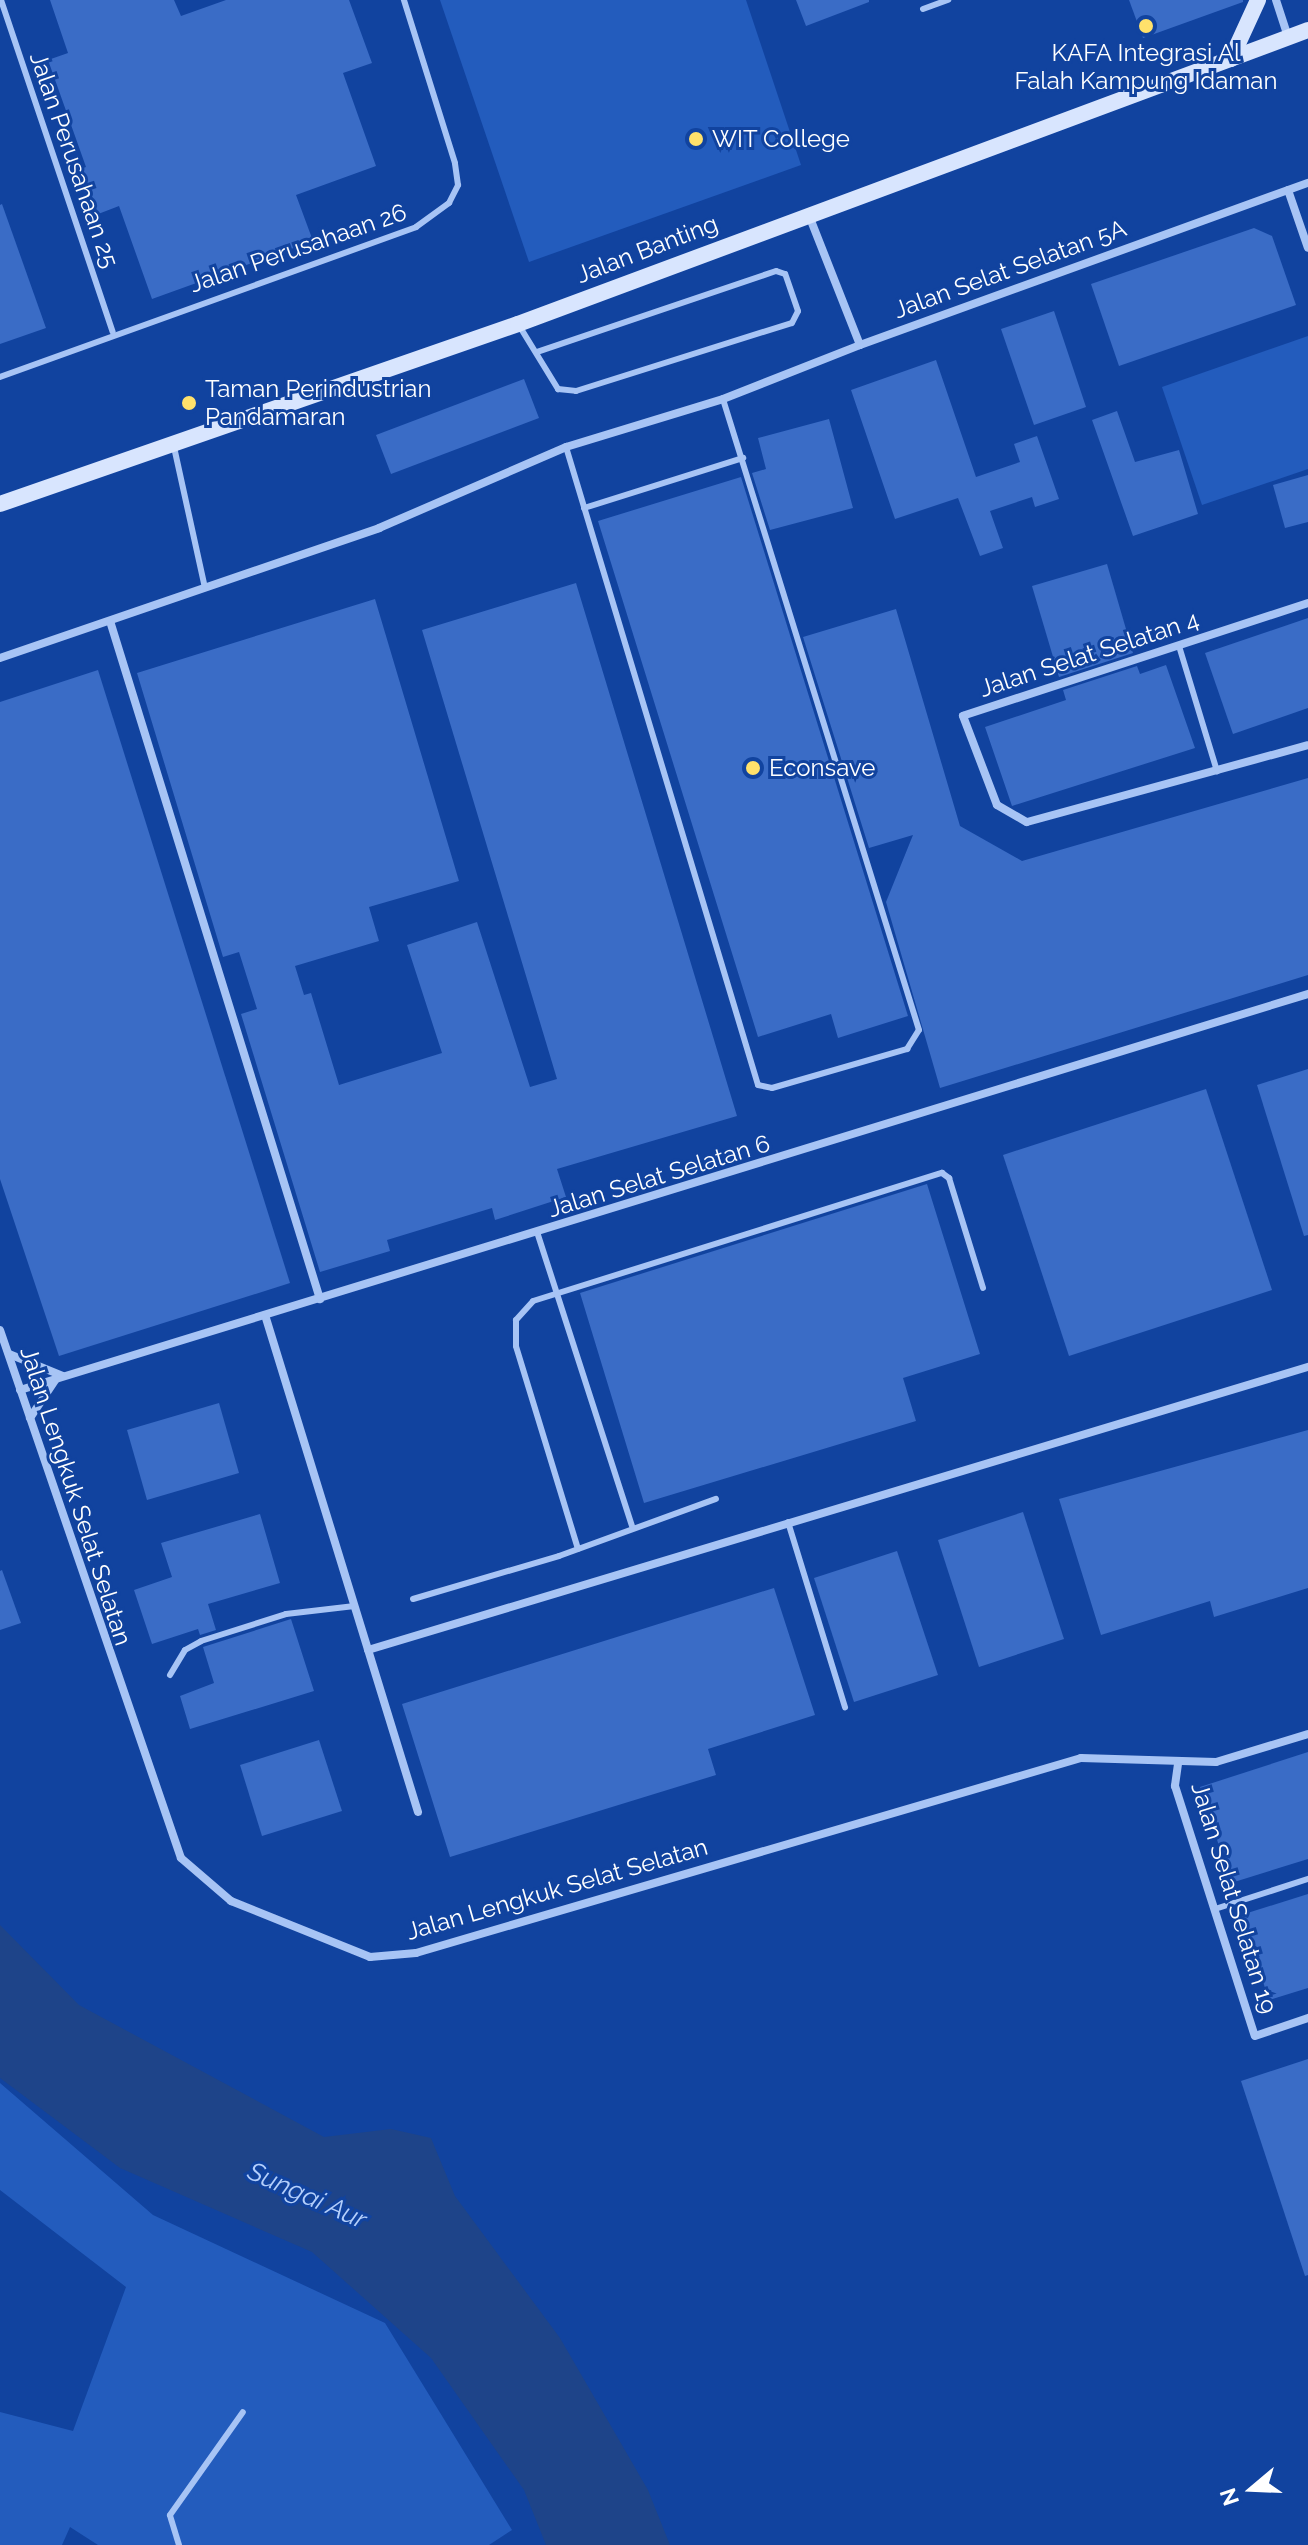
<!DOCTYPE html>
<html>
<head>
<meta charset="utf-8">
<style>
	body { margin:0 }
	#map { position:relative; width:1308px; height:2545px; overflow:hidden; background:#11439f; font-family:Raleway,sans-serif }
	div>[style] { position:absolute }
	.green>* { inset:0; background:#235cbd }
	.water>* { inset:0; background:#1e4489 }
	.building>* { inset:0; background:#3a6cc6 }
	.lane>* { height:6px; margin:-3px; padding:0 3px; transform-origin:3px; border-radius:3px; background:#a7c4f5 }
	.street>* { height:8px; margin:-4px; padding:0 4px; transform-origin:4px; border-radius:4px; background:#a7c4f5 }
	.secondary>* { height:16px; margin:-8px; padding:0 8px; transform-origin:8px; border-radius:8px; background:#d8e5fe }
	.dots>* { width:22px; height:22px; translate:-50% -50%; box-sizing:border-box; border:4px solid #11439f; border-radius:50% }
	span { translate:-50% -50%; white-space:nowrap; text-align:center; line-height:1.15; -webkit-text-stroke:6px #11439f; paint-order:stroke }
	.poi-label { font-size:24px; color:#fff }
	.left { translate:0 -50%; text-align:left }
	.street-label { font-size:24px; color:#fff }
	.water-label { font-size:26px; color:#b4cffb; font-style:italic }
	.north { position:absolute; left:1212px; top:2449px; width:80px; height:80px; -webkit-text-stroke:6px #11439f; paint-order:stroke; rotate:251deg; font-size:22px; font-weight:700; line-height:32px; text-align:center; color:#fff }
	.north::after { content:''; display:block; margin:auto; width:28px; height:36px; background:#fff; clip-path:polygon(50% 0,100% 100%,50% 72%,0 100%) }
</style>
</head>
<body>
<div id="map">
	<div class="green">
		<i style="clip-path:polygon(440px 0,746px 0,801px 165px,529px 262px)"></i>
		<i style="clip-path:polygon(1308px 336px,1308px 469px,1202px 505px,1162px 387px)"></i>
		<i style="clip-path:polygon(0 2083px,153px 2215px,385px 2323px,512px 2530px,489px 2545px,98px 2545px,70px 2527px,62px 2545px,0 2545px,0 2412px,73px 2431px,126px 2287px,0 2190px)"></i>
	</div>
	<div class="water">
		<i style="clip-path:polygon(0 1925px,79px 2005px,324px 2137px,391px 2129px,431px 2138px,455px 2196px,560px 2338px,648px 2490px,670px 2545px,546px 2545px,524px 2490px,431px 2358px,312px 2252px,120px 2168px,0 2078px)"></i>
	</div>
	<div class="building">
		<i style="clip-path:polygon(50px 0,174px 0,181px 16px,226px 0,349px 0,372px 63px,343px 73px,376px 166px,296px 195px,313px 241px,152px 299px,119px 206px,93px 216px,77px 170px,86px 167px,48px 60px,68px 53px)"></i>
		<i style="clip-path:polygon(796px 0,869px 0,869px 2px,806px 26px)"></i>
		<i style="clip-path:polygon(1129px 0,1243px 0,1243px 2px,1143px 38px)"></i>
		<i style="clip-path:polygon(2px 204px,46px 328px,0 344px,0 205px)"></i>
		<i style="clip-path:polygon(1254px 228px,1272px 236px,1296px 305px,1119px 366px,1091px 284px)"></i>
		<i style="clip-path:polygon(1054px 311px,1086px 407px,1034px 425px,1001px 329px)"></i>
		<i style="clip-path:polygon(936px 360px,976px 477px,1020px 462px,1014px 444px,1037px 436px,1059px 499px,1035px 507px,1032px 497px,990px 511px,1003px 548px,980px 556px,958px 498px,895px 519px,851px 390px)"></i>
		<i style="clip-path:polygon(524px 379px,539px 418px,391px 474px,376px 435px)"></i>
		<i style="clip-path:polygon(1117px 411px,1135px 462px,1179px 450px,1198px 514px,1133px 536px,1092px 420px)"></i>
		<i style="clip-path:polygon(829px 419px,853px 508px,770px 530px,752px 473px,766px 469px,758px 438px)"></i>
		<i style="clip-path:polygon(1308px 475px,1308px 522px,1285px 528px,1273px 485px)"></i>
		<i style="clip-path:polygon(741px 477px,908px 1016px,838px 1038px,831px 1014px,758px 1037px,598px 521px)"></i>
		<i style="clip-path:polygon(1107px 564px,1133px 653px,1059px 677px,1032px 586px)"></i>
		<i style="clip-path:polygon(576px 583px,737px 1116px,557px 1169px,566px 1197px,495px 1220px,492px 1208px,387px 1240px,390px 1251px,320px 1272px,241px 1014px,257px 1009px,239px 952px,223px 957px,137px 673px,375px 599px,459px 881px,369px 907px,379px 941px,295px 966px,304px 995px,311px 993px,339px 1085px,442px 1053px,407px 945px,477px 922px,530px 1087px,557px 1079px,422px 630px)"></i>
		<i style="clip-path:polygon(896px 609px,960px 826px,1022px 861px,1308px 778px,1308px 975px,940px 1088px,886px 902px,913px 835px,869px 848px,803px 637px)"></i>
		<i style="clip-path:polygon(1308px 618px,1308px 708px,1233px 734px,1205px 653px)"></i>
		<i style="clip-path:polygon(1166px 665px,1195px 748px,1012px 806px,985px 727px,1066px 700px,1063px 690px,1137px 666px,1140px 674px)"></i>
		<i style="clip-path:polygon(98px 670px,290px 1283px,59px 1356px,0 1179px,0 702px)"></i>
		<i style="clip-path:polygon(1308px 1069px,1308px 1235px,1304px 1236px,1257px 1085px)"></i>
		<i style="clip-path:polygon(1206px 1089px,1272px 1290px,1069px 1356px,1003px 1155px)"></i>
		<i style="clip-path:polygon(927px 1184px,980px 1354px,903px 1378px,916px 1421px,644px 1503px,580px 1293px)"></i>
		<i style="clip-path:polygon(219px 1403px,239px 1473px,147px 1500px,127px 1430px)"></i>
		<i style="clip-path:polygon(1308px 1430px,1308px 1588px,1214px 1617px,1210px 1601px,1101px 1635px,1059px 1499px)"></i>
		<i style="clip-path:polygon(1023px 1512px,1064px 1639px,979px 1667px,938px 1540px)"></i>
		<i style="clip-path:polygon(260px 1514px,280px 1583px,208px 1604px,216px 1630px,200px 1635px,198px 1629px,152px 1644px,134px 1590px,172px 1577px,161px 1543px)"></i>
		<i style="clip-path:polygon(897px 1551px,938px 1675px,854px 1702px,814px 1578px)"></i>
		<i style="clip-path:polygon(2px 1570px,21px 1623px,0 1630px,0 1571px)"></i>
		<i style="clip-path:polygon(774px 1588px,815px 1715px,708px 1749px,716px 1775px,450px 1857px,402px 1704px)"></i>
		<i style="clip-path:polygon(291px 1619px,314px 1691px,190px 1729px,180px 1696px,214px 1683px,203px 1647px)"></i>
		<i style="clip-path:polygon(319px 1740px,342px 1811px,262px 1836px,240px 1765px)"></i>
		<i style="clip-path:polygon(1308px 1752px,1308px 1859px,1231px 1883px,1200px 1787px)"></i>
		<i style="clip-path:polygon(1308px 1894px,1308px 1988px,1269px 2000px,1241px 1915px)"></i>
		<i style="clip-path:polygon(1308px 2059px,1308px 2275px,1305px 2276px,1241px 2081px)"></i>
	</div>
	<div class="lane">
		<i style="left:1px;top:0;width:350px;rotate:71.4deg"></i>
		<i style="left:923px;top:9px;width:27px;rotate:-20deg"></i>
		<i style="left:520px;top:327px;width:73px;rotate:58.5deg"></i>
		<i style="left:558px;top:389px;width:18px;rotate:6deg"></i>
		<i style="left:576px;top:391px;width:226px;rotate:-17.5deg"></i>
		<i style="left:792px;top:323px;width:13px;rotate:-63deg"></i>
		<i style="left:798px;top:311px;width:39px;rotate:-109deg"></i>
		<i style="left:785px;top:274px;width:9px;rotate:-162deg"></i>
		<i style="left:776px;top:271px;width:252px;rotate:161.3deg"></i>
		<i style="left:0;top:377px;width:442px;rotate:-19.8deg"></i>
		<i style="left:416px;top:227px;width:41px;rotate:-36deg"></i>
		<i style="left:449px;top:203px;width:20px;rotate:-63deg"></i>
		<i style="left:458px;top:185px;width:22px;rotate:-98deg"></i>
		<i style="left:455px;top:163px;width:171px;rotate:-107.4deg"></i>
		<i style="left:174px;top:447px;width:144px;rotate:77.6deg"></i>
		<i style="left:566px;top:447px;width:666px;rotate:73.25deg"></i>
		<i style="left:758px;top:1085px;width:14px;rotate:12deg"></i>
		<i style="left:772px;top:1088px;width:141px;rotate:-16.1deg"></i>
		<i style="left:907px;top:1049px;width:22px;rotate:-58deg"></i>
		<i style="left:919px;top:1030px;width:661px;rotate:-107.26deg"></i>
		<i style="left:584px;top:508px;width:167px;rotate:-17.5deg"></i>
		<i style="left:1179px;top:646px;width:131px;rotate:73.1deg"></i>
		<i style="left:538px;top:1235px;width:306px;rotate:72.1deg"></i>
		<i style="left:788px;top:1522px;width:194px;rotate:72.9deg"></i>
		<i style="left:578px;top:1549px;width:212px;rotate:-107deg"></i>
		<i style="left:516px;top:1346px;width:26px;rotate:-90deg"></i>
		<i style="left:516px;top:1320px;width:25px;rotate:-48deg"></i>
		<i style="left:533px;top:1301px;width:429px;rotate:-17.4deg"></i>
		<i style="left:942px;top:1173px;width:9px;rotate:36deg"></i>
		<i style="left:949px;top:1178px;width:115px;rotate:72.8deg"></i>
		<i style="left:413px;top:1599px;width:152px;rotate:-16.4deg"></i>
		<i style="left:559px;top:1556px;width:167px;rotate:-20deg"></i>
		<i style="left:170px;top:1675px;width:29px;rotate:-59deg"></i>
		<i style="left:185px;top:1650px;width:18px;rotate:-29deg"></i>
		<i style="left:201px;top:1641px;width:89px;rotate:-17.6deg"></i>
		<i style="left:286px;top:1614px;width:69px;rotate:-6.6deg"></i>
		<i style="left:1215px;top:1909px;width:98px;rotate:-17.9deg"></i>
		<i style="left:179px;top:2545px;width:31px;rotate:-107deg"></i>
		<i style="left:170px;top:2515px;width:126px;rotate:-54.7deg"></i>
	</div>
	<div class="street">
		<i style="left:1276px;top:0;width:39px;rotate:72deg"></i>
		<i style="left:1288px;top:190px;width:61px;rotate:71deg"></i>
		<i style="left:808px;top:213px;width:142px;rotate:68.5deg"></i>
		<i style="left:860px;top:345px;width:476px;rotate:-19.9deg"></i>
		<i style="left:1308px;top:603px;width:363px;rotate:161.9deg"></i>
		<i style="left:963px;top:716px;width:95px;rotate:69.1deg"></i>
		<i style="left:997px;top:805px;width:34px;rotate:30deg"></i>
		<i style="left:1027px;top:822px;width:291px;rotate:-15.3deg"></i>
		<i style="left:110px;top:621px;width:710px;rotate:72.79deg"></i>
		<i style="left:0;top:658px;width:401px;rotate:-18.9deg"></i>
		<i style="left:379px;top:528px;width:204px;rotate:-23.4deg"></i>
		<i style="left:566px;top:447px;width:164px;rotate:-17deg"></i>
		<i style="left:723px;top:399px;width:147px;rotate:-21.5deg"></i>
		<i style="left:265px;top:1315px;width:520px;rotate:72.89deg"></i>
		<i style="left:0;top:1330px;width:558px;rotate:71.08deg"></i>
		<i style="left:181px;top:1858px;width:66px;rotate:40.7deg"></i>
		<i style="left:231px;top:1901px;width:150px;rotate:21.9deg"></i>
		<i style="left:370px;top:1957px;width:46px;rotate:-5deg"></i>
		<i style="left:416px;top:1953px;width:693px;rotate:-16.34deg"></i>
		<i style="left:1081px;top:1758px;width:135px;rotate:1.7deg"></i>
		<i style="left:1216px;top:1762px;width:96px;rotate:-16.9deg"></i>
		<i style="left:9px;top:1354px;width:58px;rotate:22.2deg"></i>
		<i style="left:20px;top:1390px;width:1348px;rotate:-17.09deg"></i>
		<i style="left:30px;top:1418px;width:47px;rotate:-56.3deg"></i>
		<i style="left:368px;top:1650px;width:982px;rotate:-16.76deg"></i>
		<i style="left:1178px;top:1764px;width:22px;rotate:98deg"></i>
		<i style="left:1175px;top:1786px;width:262px;rotate:72.3deg"></i>
		<i style="left:1255px;top:2036px;width:56px;rotate:-18.8deg"></i>
	</div>
	<div class="secondary">
		<i style="left:1231px;top:59px;width:65px;rotate:-65.4deg"></i>
		<i style="left:0;top:504px;width:548px;rotate:-19.16deg"></i>
		<i style="left:518px;top:324px;width:843px;rotate:-20.41deg"></i>
	</div>
	<div class="dots">
		<i style="left:1146px;top:26px;background:#ffe16b"></i>
		<i style="left:696px;top:139px;background:#ffe16b"></i>
		<i style="left:189px;top:403px;background:#ffe16b"></i>
		<i style="left:753px;top:768px;background:#ffe16b"></i>
	</div>
	<div class="poi-label">
		<span style="left:1146px;top:67px">KAFA Integrasi Al<br>Falah Kampung Idaman</span>
		<span class="left" style="left:712px;top:139px">WIT College</span>
		<span class="left" style="left:205px;top:403px">Taman Perindustrian<br>Pandamaran</span>
		<span class="left" style="left:769px;top:768px">Econsave</span>
	</div>
	<div class="street-label">
		<span style="left:74px;top:160px;rotate:71deg">Jalan Perusahaan 25</span>
		<span style="left:298px;top:248px;rotate:-19deg">Jalan Perusahaan 26</span>
		<span style="left:647px;top:249px;rotate:-21deg">Jalan Banting</span>
		<span style="left:1010px;top:269px;rotate:-20deg">Jalan Selat Selatan 5A</span>
		<span style="left:1089px;top:654px;rotate:-18deg">Jalan Selat Selatan 4</span>
		<span style="left:659px;top:1176px;rotate:-17deg">Jalan Selat Selatan 6</span>
		<span style="left:76px;top:1496px;rotate:72deg">Jalan Lengkuk Selat Selatan</span>
		<span style="left:557px;top:1889px;rotate:-16deg">Jalan Lengkuk Selat Selatan</span>
		<span style="left:1234px;top:1898px;rotate:73deg">Jalan Selat Selatan 19</span>
	</div>
	<div class="water-label">
		<span style="left:307px;top:2196px;rotate:24deg">Sungai Aur</span>
	</div>
	<div class="north">N</div>
</div>
</body>
</html>
